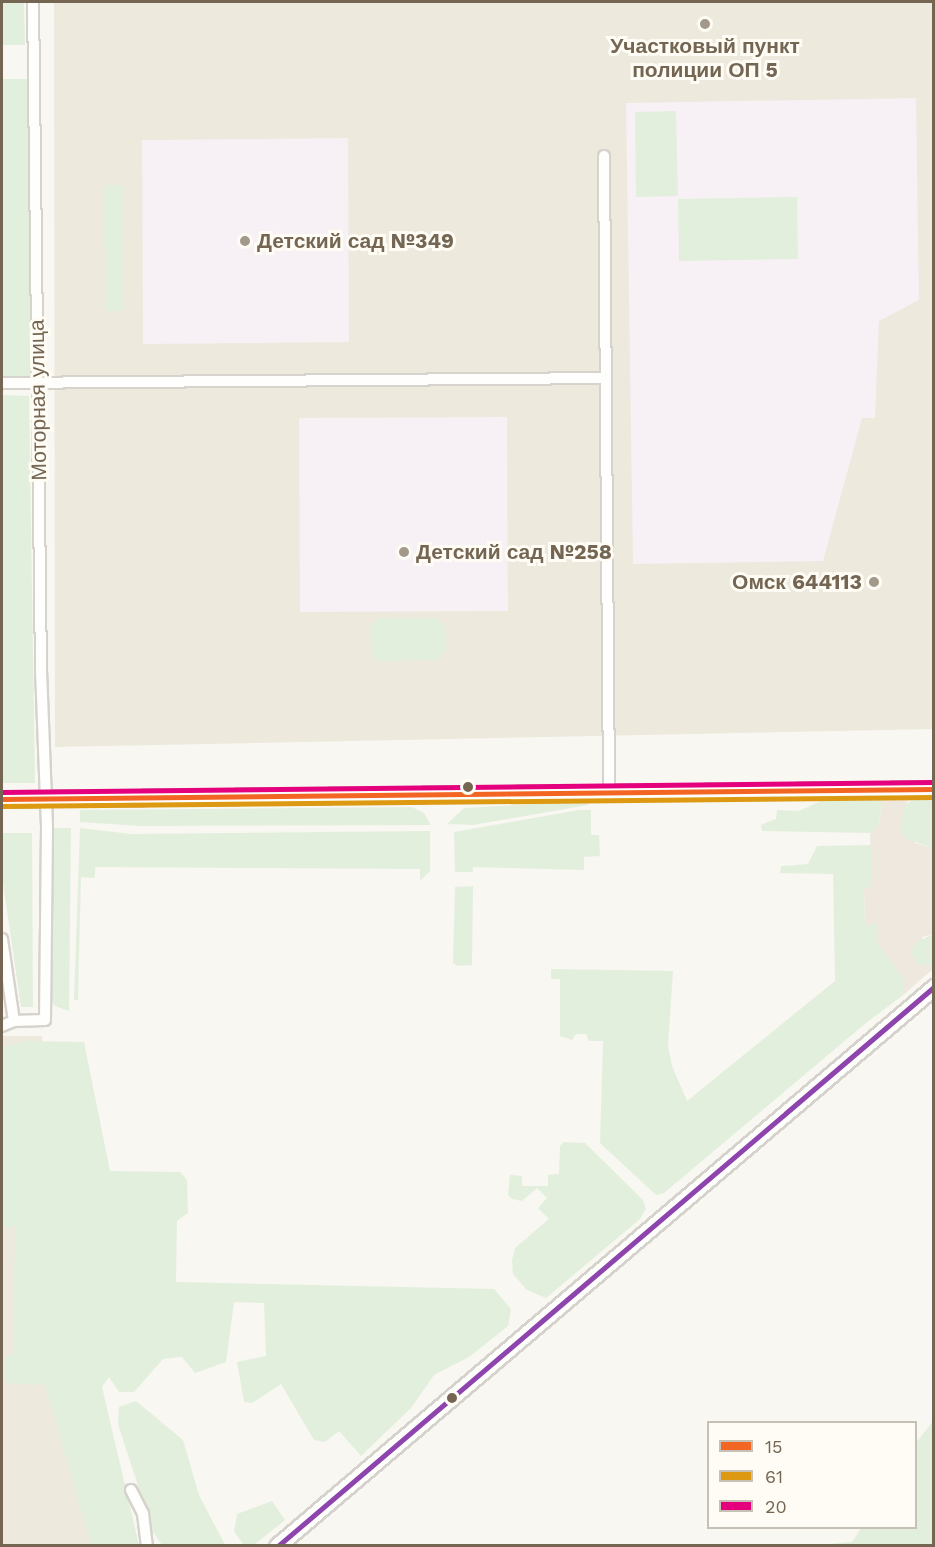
<!DOCTYPE html>
<html>
<head>
<meta charset="utf-8">
<style>
	body { margin:0 }
	#map { position:relative; width:935px; height:1547px; overflow:hidden; background:#f8f7f1; font-family:"Work Sans",sans-serif }
	div>[style] { position:absolute }
	.residential>* { inset:0; background:#ede9dd }
	.commercial>* { inset:0; background:#eee8de }
	.education>* { inset:0; background:#f7f0f5 }
	.green>* { inset:0; background:#e3efdd }
	.roads { filter:drop-shadow(2px 0 #d6d3cd) drop-shadow(-2px 0 #d6d3cd) drop-shadow(0 2px #d6d3cd) drop-shadow(0 -2px #d6d3cd) }
	.street>* { height:10px; margin:-5px; padding:0 5px; transform-origin:5px; border-radius:5px; background:#fefefd }
	.secondary>* { height:15px; margin:-7.5px; padding:0 7.5px; transform-origin:7.5px; border-radius:7.5px; background:#fefefd }
	.bus-1>* { height:4.5px; margin:-2.25px; padding:0 2.25px; transform-origin:2.25px; border-radius:2.25px; background:#f26522 }
	.bus-2>* { height:4.5px; margin:-2.25px; padding:0 2.25px; transform-origin:2.25px; border-radius:2.25px; background:#d91 }
	.bus-3>* { height:4.5px; margin:-2.25px; padding:0 2.25px; transform-origin:2.25px; border-radius:2.25px; background:#e5007d }
	.bus-4>* { height:4.5px; margin:-2.25px; padding:0 2.25px; transform-origin:2.25px; border-radius:2.25px; background:#8e44ad }
	.dots>* { width:16px; height:16px; translate:-50% -50%; box-sizing:border-box; border:3px solid #fefcf4; border-radius:50% }
	span { translate:-50% -50%; white-space:nowrap; text-align:center; line-height:1.15; -webkit-text-stroke:6px #fefcf4; paint-order:stroke }
	.poi-label { font-size:21px; color:#746653; font-weight:700 }
	.left { translate:0 -50%; text-align:left }
	.right { translate:-100% -50%; text-align:right }
	.street-label { font-size:21px; color:#746653 }
	.frame { position:absolute; inset:0; border:3px solid #746653; pointer-events:none }
	.legend { position:absolute; left:707px; top:1421px; width:210px; height:108px; box-sizing:border-box; background:#fefcf4; border:2px solid #c7c0b4; margin:0; padding:8px 10px; list-style:none; font-size:18px; color:#746653 }
	.legend li { display:flex; align-items:center; gap:12px; height:30px }
	.legend b { width:30px; border:2px solid #c7c0b4 }
</style>
</head>
<body>
<div id="map">
	<div class="residential">
		<i style="clip-path:polygon(54px 2px,933px 2px,933px 729px,55px 747px)"></i>
		<i style="clip-path:polygon(2px 1036px,42px 1036px,70px 1380px,136px 1545px,2px 1546px)"></i>
	</div>
	<div class="commercial">
		<i style="clip-path:polygon(915px 797px,907px 802px,915px 843px,933px 848px,934px 934px,922px 937px,933px 969px,902px 996px,905px 980px,877px 943px,877px 925px,865px 925px,864px 887px,871px 887px,870px 833px,879px 824px,882px 802px,877px 798px)"></i>
	</div>
	<div class="education">
		<i style="clip-path:polygon(916px 98px,919px 300px,879px 321px,875px 418px,862px 418px,823px 561px,633px 564px,626px 103px)"></i>
		<i style="clip-path:polygon(348px 138px,349px 342px,143px 344px,142px 140px)"></i>
		<i style="clip-path:polygon(507px 417px,508px 611px,300px 612px,299px 418px)"></i>
	</div>
	<div class="green">
		<i style="clip-path:polygon(2px 2px,24px 2px,25px 45px,2px 45px)"></i>
		<i style="clip-path:polygon(2px 79px,31px 79px,33px 378px,2px 379px)"></i>
		<i style="clip-path:polygon(676px 111px,678px 196px,636px 197px,635px 112px)"></i>
		<i style="clip-path:polygon(104px 185px,123px 185px,124px 311px,105px 311px)"></i>
		<i style="clip-path:polygon(797px 197px,798px 259px,679px 261px,678px 199px)"></i>
		<i style="clip-path:polygon(2px 395px,29px 396px,35px 783px,2px 783px)"></i>
		<i style="clip-path:polygon(377px 618px,438px 618px,445px 627px,445px 651px,438px 660px,377px 661px,371px 652px,370px 627px)"></i>
		<i style="clip-path:polygon(915px 797px,933px 797px,933px 848px,904px 838px,901px 829px,904px 807px)"></i>
		<i style="clip-path:polygon(827px 798px,877px 798px,882px 802px,879px 824px,870px 833px,762px 831px,761px 825px,776px 819px,777px 810px,799px 811px)"></i>
		<i style="clip-path:polygon(588px 801px,588px 805px,473px 825px,447px 824px,464px 808px)"></i>
		<i style="clip-path:polygon(412px 807px,424px 813px,431px 825px,141px 826px,80px 822px,80px 810px)"></i>
		<i style="clip-path:polygon(579px 810px,591px 810px,591px 835px,599px 835px,600px 856px,584px 857px,584px 870px,473px 867px,473px 872px,455px 872px,454px 832px)"></i>
		<i style="clip-path:polygon(53px 828px,71px 828px,69px 1011px,55px 1006px,50px 998px)"></i>
		<i style="clip-path:polygon(80px 828px,131px 834px,430px 831px,430px 871px,420px 881px,420px 869px,95px 867px,95px 878px,81px 877px,78px 1000px,74px 1000px)"></i>
		<i style="clip-path:polygon(2px 833px,32px 833px,33px 1007px,21px 1007px,2px 876px)"></i>
		<i style="clip-path:polygon(871px 845px,871px 887px,864px 888px,865px 925px,877px 924px,877px 943px,905px 980px,902px 996px,866px 1023px,664px 1193px,656px 1195px,600px 1143px,603px 1041px,589px 1041px,586px 1034px,576px 1034px,572px 1040px,560px 1036px,560px 979px,551px 979px,551px 969px,673px 971px,668px 1046px,672px 1066px,687px 1101px,835px 981px,833px 874px,780px 873px,781px 866px,808px 864px,817px 846px)"></i>
		<i style="clip-path:polygon(473px 886px,472px 965px,458px 966px,453px 963px,455px 887px)"></i>
		<i style="clip-path:polygon(933px 934px,933px 966px,916px 964px,911px 952px,914px 944px)"></i>
		<i style="clip-path:polygon(24px 1041px,84px 1042px,110px 1171px,180px 1172px,187px 1180px,188px 1213px,177px 1221px,176px 1282px,494px 1289px,511px 1309px,508px 1326px,469px 1357px,434px 1375px,411px 1408px,361px 1456px,339px 1431px,325px 1442px,314px 1440px,281px 1384px,252px 1403px,244px 1402px,237px 1362px,266px 1356px,264px 1303px,234px 1302px,226px 1362px,195px 1373px,182px 1357px,163px 1359px,134px 1392px,119px 1392px,109px 1377px,102px 1387px,139px 1545px,91px 1545px,45px 1385px,8px 1383px,4px 1376px,5px 1358px,13px 1354px,15px 1226px,4px 1228px,2px 1047px)"></i>
		<i style="clip-path:polygon(564px 1142px,585px 1143px,643px 1200px,646px 1209px,640px 1219px,546px 1298px,527px 1290px,513px 1274px,512px 1260px,515px 1248px,549px 1219px,538px 1208px,547px 1198px,537px 1188px,522px 1201px,512px 1199px,508px 1195px,510px 1175px,522px 1176px,522px 1186px,548px 1186px,548px 1175px,559px 1174px,560px 1146px)"></i>
		<i style="clip-path:polygon(136px 1401px,183px 1440px,199px 1495px,225px 1545px,162px 1545px,153px 1532px,118px 1424px,119px 1407px)"></i>
		<i style="clip-path:polygon(933px 1421px,933px 1545px,815px 1545px,852px 1542px,861px 1528px,916px 1528px,916px 1443px)"></i>
		<i style="clip-path:polygon(272px 1501px,285px 1520px,254px 1545px,244px 1545px,234px 1532px,237px 1514px)"></i>
	</div>
	<div class="roads">
		<div class="street">
			<i style="left:604px;top:156px;width:636px;rotate:89.55deg"></i>
			<i style="left:2px;top:383px;width:604px;rotate:-0.47deg"></i>
			<i style="left:2px;top:939px;width:83px;rotate:81.7deg"></i>
			<i style="left:2px;top:1026px;width:13px;rotate:-23deg"></i>
			<i style="left:14px;top:1021px;width:31px;rotate:-2deg"></i>
			<i style="left:45px;top:1020px;width:194px;rotate:-89.4deg"></i>
			<i style="left:47px;top:826px;width:154px;rotate:-92.2deg"></i>
			<i style="left:41px;top:672px;width:670px;rotate:-90.68deg"></i>
			<i style="left:131px;top:1490px;width:27px;rotate:63deg"></i>
			<i style="left:143px;top:1514px;width:32px;rotate:83deg"></i>
		</div>
		<div class="secondary">
			<i style="left:2px;top:799px;width:932px;rotate:-0.61deg"></i>
			<i style="left:277px;top:1546px;width:863px;rotate:-40.39deg"></i>
		</div>
	</div>
	<div class="bus-1">
		<i style="left:2px;top:799px;width:932px;rotate:-0.61deg"></i>
	</div>
	<div class="bus-2">
		<i style="left:2px;top:806px;width:932px;rotate:-0.55deg"></i>
	</div>
	<div class="bus-3">
		<i style="left:2px;top:792px;width:932px;rotate:-0.61deg"></i>
	</div>
	<div class="bus-4">
		<i style="left:278px;top:1546px;width:862px;rotate:-40.44deg"></i>
	</div>
	<div class="dots">
		<i style="left:705px;top:24px;background:#a2998a"></i>
		<i style="left:245px;top:241px;background:#a2998a"></i>
		<i style="left:404px;top:552px;background:#a2998a"></i>
		<i style="left:874px;top:582px;background:#a2998a"></i>
		<i style="left:468px;top:787px;background:#746653"></i>
		<i style="left:452px;top:1398px;background:#746653"></i>
	</div>
	<div class="poi-label">
		<span style="left:705px;top:58px">Участковый пункт<br>полиции ОП 5</span>
		<span class="left" style="left:257px;top:241px">Детский сад №349</span>
		<span class="left" style="left:416px;top:552px">Детский сад №258</span>
		<span class="right" style="left:862px;top:582px">Омск 644113</span>
	</div>
	<div class="street-label">
		<span style="left:38px;top:400px;rotate:-91deg">Моторная улица</span>
	</div>
	<div class="frame"></div>
	<ul class="legend">
	<li><b style="height:8px;background:#f26522"></b>15</li>
	<li><b style="height:8px;background:#d91"></b>61</li>
	<li><b style="height:8px;background:#e5007d"></b>20</li>
	</ul>
</div>
</body>
</html>
